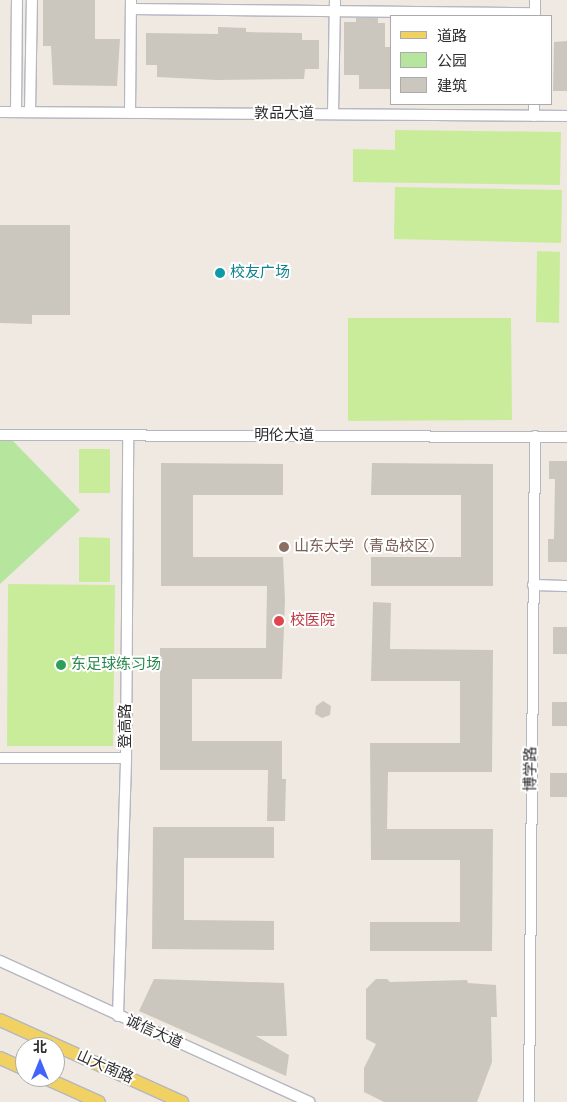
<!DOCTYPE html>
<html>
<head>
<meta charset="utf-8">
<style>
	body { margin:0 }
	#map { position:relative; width:567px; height:1102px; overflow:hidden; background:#efe9e1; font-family:"Sofia Sans Condensed","Noto Sans SC",sans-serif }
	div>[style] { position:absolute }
	.green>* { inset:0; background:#b6e59e }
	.pitch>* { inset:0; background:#c9ec9a }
	.building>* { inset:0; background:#cbc7bf }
	.roads { filter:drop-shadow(1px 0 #b4b7c1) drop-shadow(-1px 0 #b4b7c1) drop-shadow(0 1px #b4b7c1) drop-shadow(0 -1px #b4b7c1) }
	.minor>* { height:10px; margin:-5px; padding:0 5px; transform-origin:5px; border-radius:5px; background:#fff }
	.major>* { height:12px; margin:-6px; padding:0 6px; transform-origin:6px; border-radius:6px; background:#f2d163 }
	.dots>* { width:14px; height:14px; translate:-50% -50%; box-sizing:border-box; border:2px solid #fff; border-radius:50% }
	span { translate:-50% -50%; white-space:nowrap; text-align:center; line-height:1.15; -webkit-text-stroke:4px #fff; paint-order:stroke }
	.street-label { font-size:15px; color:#2e2e2e }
	.culture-label { font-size:15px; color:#0d838f }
	.left { translate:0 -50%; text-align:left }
	.education-label { font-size:15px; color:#785e54 }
	.health-label { font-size:15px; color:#be3a42 }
	.leisure-label { font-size:15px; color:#27864d }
	.legend { position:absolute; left:390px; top:15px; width:162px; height:90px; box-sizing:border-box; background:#fff; border:1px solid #ababab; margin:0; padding:6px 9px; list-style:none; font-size:15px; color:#2e2e2e }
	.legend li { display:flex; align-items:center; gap:10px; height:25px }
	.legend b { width:25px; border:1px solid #ababab }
	.north { position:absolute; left:15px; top:1037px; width:50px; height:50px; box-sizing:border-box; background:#fff; border:1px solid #ababab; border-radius:50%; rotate:0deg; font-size:14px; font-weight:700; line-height:20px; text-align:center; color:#2e2e2e }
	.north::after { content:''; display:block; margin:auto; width:18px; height:22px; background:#4264fb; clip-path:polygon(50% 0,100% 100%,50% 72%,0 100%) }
</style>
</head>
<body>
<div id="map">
	<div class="green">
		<i style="clip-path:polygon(0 440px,12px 440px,80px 510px,0 584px)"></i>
	</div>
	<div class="pitch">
		<i style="clip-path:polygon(395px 130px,561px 132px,560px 185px,353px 182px,353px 149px,395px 150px)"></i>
		<i style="clip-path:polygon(395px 187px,562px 190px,561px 243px,394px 239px)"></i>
		<i style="clip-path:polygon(537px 251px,560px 252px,559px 323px,536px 322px)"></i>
		<i style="clip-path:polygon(348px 318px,511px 318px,512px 420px,348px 421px)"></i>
		<i style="clip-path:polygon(79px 449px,110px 449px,110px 493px,79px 493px)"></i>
		<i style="clip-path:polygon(79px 537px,110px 538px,110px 582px,79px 582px)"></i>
		<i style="clip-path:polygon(8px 584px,115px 585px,113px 746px,7px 746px)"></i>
	</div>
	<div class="building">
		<i style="clip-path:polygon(43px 0,95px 0,95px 39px,120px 39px,117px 86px,53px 85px,51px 46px,43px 46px)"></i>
		<i style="clip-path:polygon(356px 18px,378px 18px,378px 23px,385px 23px,385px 47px,391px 47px,391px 89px,359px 89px,359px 75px,344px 75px,344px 22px,356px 22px)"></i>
		<i style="clip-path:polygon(218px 27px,246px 28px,246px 32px,302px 33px,302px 40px,319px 40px,319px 69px,305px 69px,304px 79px,217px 80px,157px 77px,157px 65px,146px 65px,146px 33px,218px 34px)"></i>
		<i style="clip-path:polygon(567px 41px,567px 91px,553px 91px,554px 42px)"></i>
		<i style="clip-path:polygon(0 225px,70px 225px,70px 315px,32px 315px,32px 324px,0 323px)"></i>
		<i style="clip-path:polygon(549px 461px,567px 461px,567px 562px,548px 562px,548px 539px,554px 539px,555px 479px,549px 479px)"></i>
		<i style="clip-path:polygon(161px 463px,283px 464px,283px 495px,193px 495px,193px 557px,283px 557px,285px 600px,282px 679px,192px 679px,192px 741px,282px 741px,282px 779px,286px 779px,285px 821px,267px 821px,268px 770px,160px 770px,160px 648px,266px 648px,267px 586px,161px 586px)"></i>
		<i style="clip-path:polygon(372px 463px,493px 464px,493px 586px,371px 586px,371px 557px,461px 557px,461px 495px,371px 495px)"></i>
		<i style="clip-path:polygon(373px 602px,391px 603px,390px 649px,493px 650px,492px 772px,388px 772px,387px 829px,493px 829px,492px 951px,370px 951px,370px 922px,460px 922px,460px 860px,371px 860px,370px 743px,460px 743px,460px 681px,371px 681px)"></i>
		<i style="clip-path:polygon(553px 627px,567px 627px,567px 654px,553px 654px)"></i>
		<i style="clip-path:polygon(323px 701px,331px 706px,330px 715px,322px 718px,315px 714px,316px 706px)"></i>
		<i style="clip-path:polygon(552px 702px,567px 702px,567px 726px,552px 726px)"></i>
		<i style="clip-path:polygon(550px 773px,567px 773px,567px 797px,550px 797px)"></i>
		<i style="clip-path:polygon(153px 827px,274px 827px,274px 858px,184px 858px,184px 920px,274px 921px,274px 950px,152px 949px)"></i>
		<i style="clip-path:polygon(154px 979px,284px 983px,287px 1036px,256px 1036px,289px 1055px,286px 1076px,139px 1011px)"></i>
		<i style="clip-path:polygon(376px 979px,387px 979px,390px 982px,467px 980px,468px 983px,496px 985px,497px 1017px,491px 1017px,492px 1062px,477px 1102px,384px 1102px,364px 1092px,364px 1068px,376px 1044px,366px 1039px,366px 989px)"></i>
	</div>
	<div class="roads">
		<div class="minor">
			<i style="left:131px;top:9px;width:404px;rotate:0.6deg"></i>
			<i style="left:535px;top:16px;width:16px;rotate:-90deg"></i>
			<i style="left:0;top:112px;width:567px;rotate:0.4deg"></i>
			<i style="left:16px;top:112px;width:112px;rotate:-89.5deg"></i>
			<i style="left:30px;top:112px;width:112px;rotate:-89deg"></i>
			<i style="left:130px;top:113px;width:113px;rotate:-89.5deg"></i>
			<i style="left:333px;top:114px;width:114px;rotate:-89deg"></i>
			<i style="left:534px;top:116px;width:12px;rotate:-90deg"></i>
			<i style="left:0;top:435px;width:567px;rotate:0.2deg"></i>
			<i style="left:533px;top:585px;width:34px;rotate:2deg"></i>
			<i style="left:0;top:758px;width:126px"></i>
			<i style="left:0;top:961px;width:340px;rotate:24.5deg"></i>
			<i style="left:118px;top:1016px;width:258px;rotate:-88.2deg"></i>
			<i style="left:126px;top:758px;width:322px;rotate:-89.6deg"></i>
			<i style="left:529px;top:1102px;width:666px;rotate:-89.48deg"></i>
		</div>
		<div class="major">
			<i style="left:0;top:1020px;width:200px;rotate:24.3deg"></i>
			<i style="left:0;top:1058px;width:27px;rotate:24deg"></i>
			<i style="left:43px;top:1077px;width:61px;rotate:24.1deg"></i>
		</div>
	</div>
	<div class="dots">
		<i style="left:220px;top:273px;background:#0f9aa8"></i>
		<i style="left:284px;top:547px;background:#8d6e63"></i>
		<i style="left:279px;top:621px;background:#e0444e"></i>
		<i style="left:61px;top:665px;background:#2e9e5b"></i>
	</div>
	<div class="street-label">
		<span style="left:284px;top:114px">敦品大道</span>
		<span style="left:284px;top:436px">明伦大道</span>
		<span style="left:126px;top:726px;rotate:-90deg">登高路</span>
		<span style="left:531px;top:769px;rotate:-90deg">博学路</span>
		<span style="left:154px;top:1032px;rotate:24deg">诚信大道</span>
		<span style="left:105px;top:1067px;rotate:24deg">山大南路</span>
	</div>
	<div class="culture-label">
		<span class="left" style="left:230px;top:273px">校友广场</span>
	</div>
	<div class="education-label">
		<span class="left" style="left:294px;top:547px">山东大学（青岛校区）</span>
	</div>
	<div class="health-label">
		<span class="left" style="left:290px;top:621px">校医院</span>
	</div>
	<div class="leisure-label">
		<span class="left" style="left:71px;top:665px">东足球练习场</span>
	</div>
	<ul class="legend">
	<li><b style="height:6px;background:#f2d163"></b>道路</li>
	<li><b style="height:14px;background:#b6e59e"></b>公园</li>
	<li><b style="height:14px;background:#cbc7bf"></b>建筑</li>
	</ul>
	<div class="north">北</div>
</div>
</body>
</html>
